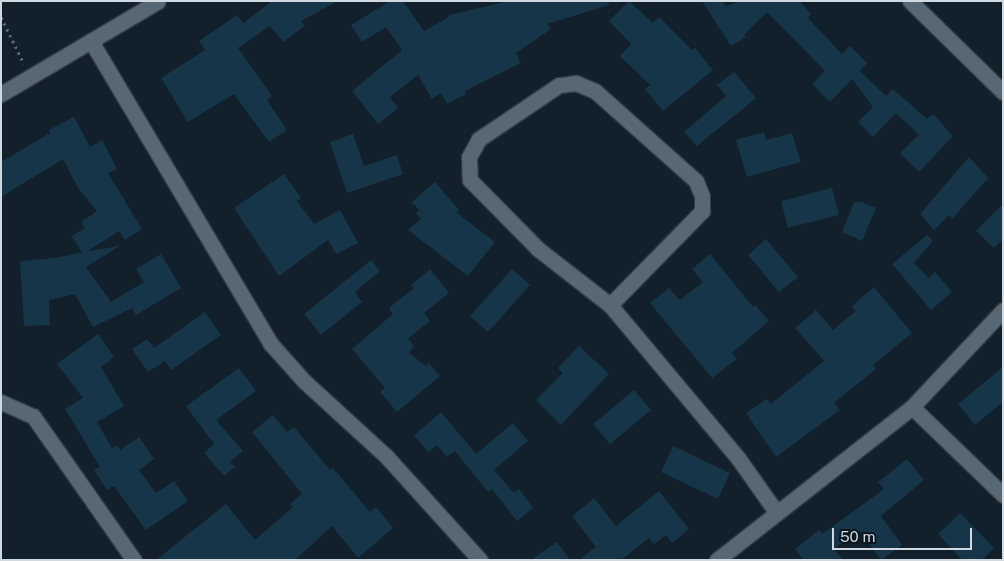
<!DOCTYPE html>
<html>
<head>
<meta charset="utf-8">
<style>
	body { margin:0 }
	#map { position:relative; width:1004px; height:561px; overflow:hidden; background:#11202a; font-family:"Public Sans",sans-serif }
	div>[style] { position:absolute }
	.building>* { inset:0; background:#163548 }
	.path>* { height:3px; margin-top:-1.5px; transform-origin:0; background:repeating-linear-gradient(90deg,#5c6971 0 2.5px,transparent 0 6.5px) }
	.roads { filter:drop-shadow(1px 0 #323b43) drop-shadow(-1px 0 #323b43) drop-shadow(0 1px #323b43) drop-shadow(0 -1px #323b43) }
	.street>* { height:15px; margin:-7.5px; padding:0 7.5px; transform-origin:7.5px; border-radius:7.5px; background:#576773 }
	span { translate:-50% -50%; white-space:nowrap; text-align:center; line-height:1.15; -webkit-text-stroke:4px #081720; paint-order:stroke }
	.frame { position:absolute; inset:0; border:2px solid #cfd9df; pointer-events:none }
	.scale { position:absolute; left:832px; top:528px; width:140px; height:22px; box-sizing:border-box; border:2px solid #cfd9df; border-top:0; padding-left:6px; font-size:15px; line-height:18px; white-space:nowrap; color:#cfd9df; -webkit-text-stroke:4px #081720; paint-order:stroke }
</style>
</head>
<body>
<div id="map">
	<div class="building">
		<i style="clip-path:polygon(272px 1px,338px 1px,301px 21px,305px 26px,283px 42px,270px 26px,238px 48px,272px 96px,267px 100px,287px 130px,269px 142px,234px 94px,188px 122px,161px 78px,205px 50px,199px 41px,237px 15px,243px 23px)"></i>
		<i style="clip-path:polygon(390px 1px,403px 1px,424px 31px,449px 17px,449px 15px,509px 1px,608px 1px,609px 5px,547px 24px,551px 29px,516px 53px,521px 63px,465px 91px,466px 94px,447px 104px,441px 93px,432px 99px,418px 75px,390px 97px,398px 108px,378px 124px,352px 91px,402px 50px,386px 27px,362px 42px,351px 25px)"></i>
		<i style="clip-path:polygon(629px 1px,653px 23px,659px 17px,692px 50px,695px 48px,713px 70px,663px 111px,645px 89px,650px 85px,620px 56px,631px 44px,609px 21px)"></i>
		<i style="clip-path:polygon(702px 1px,722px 1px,726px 6px,740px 1px,800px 1px,811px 14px,808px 18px,842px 54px,850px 46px,867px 63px,860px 71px,886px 96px,893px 89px,927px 119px,933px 114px,953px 136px,919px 172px,900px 153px,919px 135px,896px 113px,873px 137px,858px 122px,873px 107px,852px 79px,830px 102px,812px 84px,825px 71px,767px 12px,744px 35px,746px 37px,731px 46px)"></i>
		<i style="clip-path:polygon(734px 72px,756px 98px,697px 146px,684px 132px,726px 96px,717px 85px)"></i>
		<i style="clip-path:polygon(74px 117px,90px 147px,102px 140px,117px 169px,108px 173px,142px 229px,125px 240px,119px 231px,88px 251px,120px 246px,86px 267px,111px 302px,144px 282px,136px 269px,161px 254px,181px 288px,136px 315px,132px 308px,93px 327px,75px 294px,49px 300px,50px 325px,24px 326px,20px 261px,56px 258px,82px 252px,71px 236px,85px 228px,81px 222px,97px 211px,78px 188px,63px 159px,1px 197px,1px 162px,50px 133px,49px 130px)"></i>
		<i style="clip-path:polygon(764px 132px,766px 140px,792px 133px,801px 162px,747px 177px,736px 140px)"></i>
		<i style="clip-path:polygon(353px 134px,364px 166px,397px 155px,403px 174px,347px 193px,330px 142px)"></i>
		<i style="clip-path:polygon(969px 157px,988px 178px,952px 219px,949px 215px,934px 230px,920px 214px)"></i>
		<i style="clip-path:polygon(284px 174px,301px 198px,297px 201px,314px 224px,340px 210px,358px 243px,336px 254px,328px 240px,279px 276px,234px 208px)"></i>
		<i style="clip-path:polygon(435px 182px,459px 210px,456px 212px,495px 242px,468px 276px,408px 230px,421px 219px,416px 213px,419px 210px,412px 202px)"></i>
		<i style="clip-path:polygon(832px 188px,839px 215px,788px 228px,781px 201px)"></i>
		<i style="clip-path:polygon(854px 202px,861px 202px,876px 208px,862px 241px,842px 232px)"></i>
		<i style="clip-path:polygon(1003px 204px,1003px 239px,994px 248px,976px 231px)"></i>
		<i style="clip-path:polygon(927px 235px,933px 241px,914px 263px,929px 278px,935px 272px,952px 292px,931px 310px,892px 264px)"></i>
		<i style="clip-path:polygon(766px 239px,798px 277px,779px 292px,748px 255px)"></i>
		<i style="clip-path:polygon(710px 254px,753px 307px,755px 305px,769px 321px,732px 353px,737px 359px,712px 378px,650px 303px,669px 288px,680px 300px,703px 282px,692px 269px)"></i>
		<i style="clip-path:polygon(371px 260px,380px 271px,355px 292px,362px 302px,321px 335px,304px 314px)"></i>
		<i style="clip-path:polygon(430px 269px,449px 293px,424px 313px,430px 321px,408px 338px,414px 346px,409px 353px,426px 366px,429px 363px,440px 376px,397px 412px,380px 392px,385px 388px,352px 349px,393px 314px,389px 308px,414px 288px,411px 285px)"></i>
		<i style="clip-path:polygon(512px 269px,530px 285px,488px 332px,470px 316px)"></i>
		<i style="clip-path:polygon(874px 287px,912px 333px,873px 365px,876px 369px,834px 403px,840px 410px,776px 457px,746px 413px,767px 399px,771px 404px,824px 361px,795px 328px,816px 310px,833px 330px,856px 311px,852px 306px)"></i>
		<i style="clip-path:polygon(205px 312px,221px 335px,171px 370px,165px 361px,148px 372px,132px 349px,147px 339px,154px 348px)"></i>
		<i style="clip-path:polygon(98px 334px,114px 357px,101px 367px,124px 406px,97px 422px,112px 448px,117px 445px,120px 450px,139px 437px,154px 459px,139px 470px,156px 493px,174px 481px,188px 501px,146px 530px,114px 486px,107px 490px,94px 470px,100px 467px,65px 409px,83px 398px,57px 364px)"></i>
		<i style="clip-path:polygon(579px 346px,609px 374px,561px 425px,536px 400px,563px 373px,558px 368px)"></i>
		<i style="clip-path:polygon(1003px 367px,1003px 402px,975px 425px,958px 404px)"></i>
		<i style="clip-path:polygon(239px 368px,256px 391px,216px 420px,243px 451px,230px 462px,235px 467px,224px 476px,204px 453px,214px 444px,186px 406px)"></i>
		<i style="clip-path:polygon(634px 390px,651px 410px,610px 444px,593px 424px)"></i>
		<i style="clip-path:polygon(441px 412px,476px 454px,513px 423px,528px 441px,494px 470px,514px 493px,519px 489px,533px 508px,517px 521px,492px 489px,488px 492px,455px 451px,447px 457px,437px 445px,428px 452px,414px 435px)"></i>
		<i style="clip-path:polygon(273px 415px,287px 432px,294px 427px,330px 470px,333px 468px,370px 512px,376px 507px,393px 528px,358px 558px,332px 526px,295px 560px,156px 560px,226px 504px,255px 540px,293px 507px,290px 504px,302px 494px,252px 432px)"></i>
		<i style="clip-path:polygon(673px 446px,730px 473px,718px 499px,661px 472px)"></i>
		<i style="clip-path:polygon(907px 459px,924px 480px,881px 516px,902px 545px,881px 560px,860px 531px,834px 549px,843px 560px,804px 560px,795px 549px,819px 530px,822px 534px,884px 489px,878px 482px)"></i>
		<i style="clip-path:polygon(659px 491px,689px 529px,672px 543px,666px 535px,654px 544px,649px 538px,621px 560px,579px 560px,596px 547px,572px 516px,594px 498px,616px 526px)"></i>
		<i style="clip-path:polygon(960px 513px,994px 548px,982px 560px,962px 560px,938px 534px)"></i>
		<i style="clip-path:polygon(557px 542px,570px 560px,531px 560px)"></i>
	</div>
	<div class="path">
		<i style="left:1px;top:17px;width:52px;rotate:63.9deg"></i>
	</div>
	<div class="roads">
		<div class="street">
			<i style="left:910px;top:1px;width:130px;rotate:44.4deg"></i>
			<i style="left:91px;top:41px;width:351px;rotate:59.3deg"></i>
			<i style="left:270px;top:343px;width:51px;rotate:48.2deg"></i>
			<i style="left:304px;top:381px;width:113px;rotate:42.5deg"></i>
			<i style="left:387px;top:457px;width:139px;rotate:47.9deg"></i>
			<i style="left:1px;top:94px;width:182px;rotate:-30.6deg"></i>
			<i style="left:610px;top:305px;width:132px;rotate:-45.6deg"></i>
			<i style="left:702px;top:211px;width:15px;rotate:-90deg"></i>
			<i style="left:702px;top:196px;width:16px;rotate:-112deg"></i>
			<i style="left:696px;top:181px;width:135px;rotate:-138.3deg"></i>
			<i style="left:595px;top:91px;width:21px;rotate:-157deg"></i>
			<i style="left:576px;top:83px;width:17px;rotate:173deg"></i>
			<i style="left:559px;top:85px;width:97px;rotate:146deg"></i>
			<i style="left:479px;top:139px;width:21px;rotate:119deg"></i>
			<i style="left:469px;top:157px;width:23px;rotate:88deg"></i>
			<i style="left:470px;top:180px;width:97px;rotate:45.4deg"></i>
			<i style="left:538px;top:249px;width:91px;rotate:37.9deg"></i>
			<i style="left:610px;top:305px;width:199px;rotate:50.1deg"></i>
			<i style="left:738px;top:458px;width:67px;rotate:54.7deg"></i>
			<i style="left:1px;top:402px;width:35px;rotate:24deg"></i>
			<i style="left:33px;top:416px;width:176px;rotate:55deg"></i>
			<i style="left:912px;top:407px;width:127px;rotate:44deg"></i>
			<i style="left:717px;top:560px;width:248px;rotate:-38.1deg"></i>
			<i style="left:912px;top:407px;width:133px;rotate:-46.8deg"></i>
		</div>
	</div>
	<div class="frame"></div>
	<div class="scale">50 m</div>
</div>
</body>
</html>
